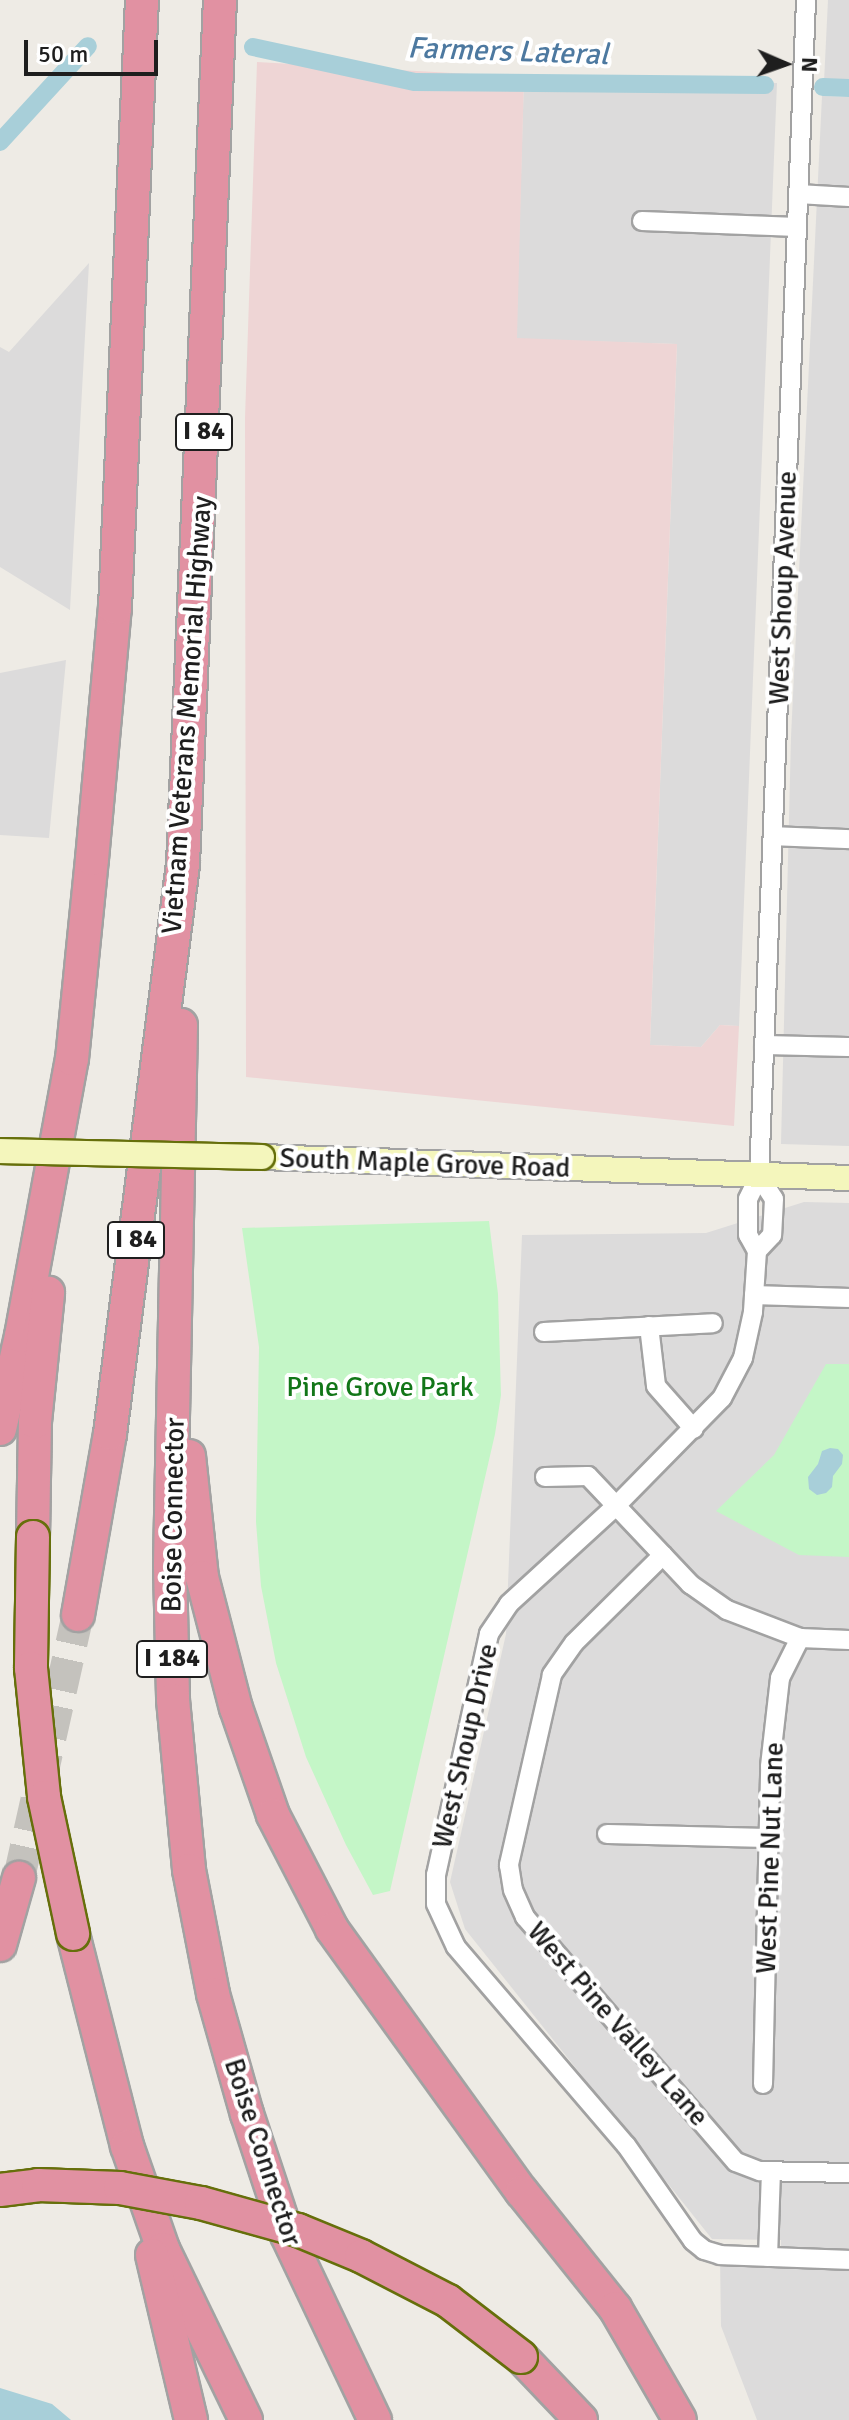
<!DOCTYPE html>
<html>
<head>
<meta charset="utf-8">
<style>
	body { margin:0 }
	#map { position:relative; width:849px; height:2420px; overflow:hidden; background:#eeebe5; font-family:Signika,sans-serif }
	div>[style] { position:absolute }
	.residential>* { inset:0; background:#dcdbdb }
	.commercial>* { inset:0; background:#eed5d5 }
	.park>* { inset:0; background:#c4f6c7 }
	.water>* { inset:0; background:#a8cfd9 }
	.canal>* { height:18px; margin:-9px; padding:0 9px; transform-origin:9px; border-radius:9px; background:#a8cfd9 }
	.highway-tunnel>* { height:32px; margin-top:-16px; transform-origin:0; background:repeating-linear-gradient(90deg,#c4c2bd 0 32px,transparent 0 48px) }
	.roads { filter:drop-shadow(2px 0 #a2a2a2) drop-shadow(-2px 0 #a2a2a2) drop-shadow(0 2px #a2a2a2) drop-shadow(0 -2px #a2a2a2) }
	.street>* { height:18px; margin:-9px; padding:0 9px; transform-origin:9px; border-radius:9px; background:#fff }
	.secondary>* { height:24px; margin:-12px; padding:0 12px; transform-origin:12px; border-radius:12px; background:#f4f6bc }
	.highway>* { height:32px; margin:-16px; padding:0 16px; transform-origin:16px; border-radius:16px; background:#e191a2 }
	.bridges { filter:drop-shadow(2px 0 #666f0b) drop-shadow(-2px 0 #666f0b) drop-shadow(0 2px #666f0b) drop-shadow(0 -2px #666f0b) }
	.secondary-bridge>* { height:24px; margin:-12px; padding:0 12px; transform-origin:12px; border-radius:12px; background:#f4f6bc }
	.highway-bridge>* { height:32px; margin:-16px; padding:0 16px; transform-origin:16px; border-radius:16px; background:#e191a2 }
	span { translate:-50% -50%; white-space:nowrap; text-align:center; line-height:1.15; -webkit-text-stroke:8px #fff; paint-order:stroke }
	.shield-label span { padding:2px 6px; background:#fff; border:2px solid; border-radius:6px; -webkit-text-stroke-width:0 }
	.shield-label { font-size:26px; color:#1e1e1e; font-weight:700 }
	.street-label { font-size:28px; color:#1e1e1e }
	.park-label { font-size:28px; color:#127618 }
	.water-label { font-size:30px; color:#4d79a0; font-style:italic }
	.north { position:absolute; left:745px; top:24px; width:80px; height:80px; -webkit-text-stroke:6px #fff; paint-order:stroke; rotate:92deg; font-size:22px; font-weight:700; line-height:32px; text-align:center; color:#1e1e1e }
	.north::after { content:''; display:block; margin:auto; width:28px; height:36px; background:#1e1e1e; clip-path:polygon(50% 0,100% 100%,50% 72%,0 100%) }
	.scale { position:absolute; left:24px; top:40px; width:134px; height:36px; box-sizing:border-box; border:4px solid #1e1e1e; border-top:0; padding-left:10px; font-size:24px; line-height:28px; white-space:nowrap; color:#1e1e1e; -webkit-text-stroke:6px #fff; paint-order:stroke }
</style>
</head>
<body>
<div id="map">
	<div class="residential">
		<i style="clip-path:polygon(828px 0,849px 0,849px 83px,824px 82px)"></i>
		<i style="clip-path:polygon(524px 77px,777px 83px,739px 1026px,720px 1025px,701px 1047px,650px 1045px,677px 344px,516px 339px)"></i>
		<i style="clip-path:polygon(822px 96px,849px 97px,849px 1146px,781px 1144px,791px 737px)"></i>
		<i style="clip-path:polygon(89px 263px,70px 610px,0 567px,0 347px,9px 352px)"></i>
		<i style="clip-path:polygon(66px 660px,49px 838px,0 835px,0 673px)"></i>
		<i style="clip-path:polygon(804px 1202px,849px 1203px,849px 2420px,757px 2420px,721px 2326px,720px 2256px,781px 2256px,781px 2240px,712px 2239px,465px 1929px,450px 1882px,506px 1634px,522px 1235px,706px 1233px)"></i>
	</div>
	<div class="commercial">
		<i style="clip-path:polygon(257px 62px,524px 77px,517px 338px,677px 344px,650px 1045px,701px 1047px,720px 1025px,739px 1026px,734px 1126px,246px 1077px,245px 418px)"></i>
	</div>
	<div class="park">
		<i style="clip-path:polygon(489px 1221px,498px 1294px,501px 1395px,495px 1434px,390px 1891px,373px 1895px,346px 1845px,306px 1757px,276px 1663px,261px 1586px,256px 1522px,259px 1347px,242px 1228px)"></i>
		<i style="clip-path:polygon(826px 1364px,849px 1364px,849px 1557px,799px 1555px,716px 1511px,774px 1455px)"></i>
	</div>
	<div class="water">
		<i style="clip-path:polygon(830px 1448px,838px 1449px,843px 1455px,842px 1464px,833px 1476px,832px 1487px,826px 1493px,817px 1495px,809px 1489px,808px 1477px,818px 1464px,822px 1451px)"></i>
		<i style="clip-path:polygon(0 2388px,52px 2404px,71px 2420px,0 2420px)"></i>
	</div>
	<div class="canal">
		<i style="left:253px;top:47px;width:166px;rotate:12.2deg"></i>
		<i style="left:415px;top:82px;width:350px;rotate:0.5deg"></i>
		<i style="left:823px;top:87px;width:26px;rotate:2deg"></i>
		<i style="left:0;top:142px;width:130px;rotate:-47.5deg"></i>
	</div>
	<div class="highway-tunnel">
		<i style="left:19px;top:1878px;width:270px;rotate:-77.4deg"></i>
	</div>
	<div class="roads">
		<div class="street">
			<i style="left:798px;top:194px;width:51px;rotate:3.4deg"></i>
			<i style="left:642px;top:221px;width:155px;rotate:2.2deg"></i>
			<i style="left:773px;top:836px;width:76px;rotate:2.3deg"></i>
			<i style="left:764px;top:1045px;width:85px;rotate:1.3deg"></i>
			<i style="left:759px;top:1176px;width:27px;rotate:57deg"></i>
			<i style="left:774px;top:1199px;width:36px;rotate:93deg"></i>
			<i style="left:772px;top:1235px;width:22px;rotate:133deg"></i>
			<i style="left:757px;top:1251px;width:18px;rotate:-119deg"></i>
			<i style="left:748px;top:1235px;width:36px;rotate:-90deg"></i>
			<i style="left:748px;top:1199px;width:25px;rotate:-64deg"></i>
			<i style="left:759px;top:1176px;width:1177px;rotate:-87.71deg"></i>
			<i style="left:757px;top:1251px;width:61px;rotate:93.8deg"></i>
			<i style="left:753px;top:1312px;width:47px;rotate:102.3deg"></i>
			<i style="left:743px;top:1358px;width:45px;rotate:117.7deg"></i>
			<i style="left:722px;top:1398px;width:148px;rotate:134.5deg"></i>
			<i style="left:618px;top:1504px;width:148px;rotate:137.5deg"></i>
			<i style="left:509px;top:1604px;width:36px;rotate:124deg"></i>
			<i style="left:489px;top:1634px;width:247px;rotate:102.4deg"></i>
			<i style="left:436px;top:1875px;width:29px;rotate:90deg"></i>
			<i style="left:436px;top:1904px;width:47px;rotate:65.1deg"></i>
			<i style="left:456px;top:1947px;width:261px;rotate:49.4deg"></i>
			<i style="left:626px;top:2145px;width:117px;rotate:55.1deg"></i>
			<i style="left:693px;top:2241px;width:14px;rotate:39deg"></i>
			<i style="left:704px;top:2250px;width:17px;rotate:17deg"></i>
			<i style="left:720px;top:2255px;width:129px;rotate:2.2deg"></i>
			<i style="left:754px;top:1295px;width:95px;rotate:1.8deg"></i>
			<i style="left:649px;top:1326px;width:60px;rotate:83.3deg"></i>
			<i style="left:656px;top:1386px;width:57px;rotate:48.5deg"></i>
			<i style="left:544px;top:1332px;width:169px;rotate:-3deg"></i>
			<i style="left:545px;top:1477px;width:43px;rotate:-1.3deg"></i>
			<i style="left:588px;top:1476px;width:149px;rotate:46.6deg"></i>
			<i style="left:690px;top:1584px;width:45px;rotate:35.1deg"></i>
			<i style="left:727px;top:1610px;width:78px;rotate:21deg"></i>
			<i style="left:800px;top:1638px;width:49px;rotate:2.3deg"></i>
			<i style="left:663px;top:1555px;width:125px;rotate:135.3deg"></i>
			<i style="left:574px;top:1643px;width:39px;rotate:125deg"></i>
			<i style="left:552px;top:1675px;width:195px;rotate:102.8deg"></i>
			<i style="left:509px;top:1865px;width:25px;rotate:81deg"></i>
			<i style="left:513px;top:1890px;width:30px;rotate:66deg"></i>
			<i style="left:525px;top:1917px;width:323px;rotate:49.3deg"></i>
			<i style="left:736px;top:2162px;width:26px;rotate:21deg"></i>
			<i style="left:760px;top:2171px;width:89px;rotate:1.3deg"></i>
			<i style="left:607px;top:1834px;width:161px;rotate:1.4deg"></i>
			<i style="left:763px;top:2084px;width:318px;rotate:-88.7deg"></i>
			<i style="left:770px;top:1766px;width:89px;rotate:-83.5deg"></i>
			<i style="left:780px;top:1678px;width:45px;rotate:-63.4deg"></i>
			<i style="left:768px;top:2257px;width:86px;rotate:-88deg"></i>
		</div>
		<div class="secondary">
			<i style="left:262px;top:1157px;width:587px;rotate:2.05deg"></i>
		</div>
		<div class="highway">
			<i style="left:181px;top:1025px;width:540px;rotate:91.17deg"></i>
			<i style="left:170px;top:1565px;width:135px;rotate:88.7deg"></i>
			<i style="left:173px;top:1700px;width:171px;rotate:84.6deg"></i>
			<i style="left:189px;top:1870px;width:126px;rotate:79deg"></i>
			<i style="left:213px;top:1994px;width:125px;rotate:74.2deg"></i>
			<i style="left:247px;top:2114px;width:127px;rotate:71.7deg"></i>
			<i style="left:287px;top:2235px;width:205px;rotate:64.6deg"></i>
			<i style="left:0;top:1429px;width:95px;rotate:-77.3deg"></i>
			<i style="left:21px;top:1336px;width:282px;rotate:-79.6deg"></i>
			<i style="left:72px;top:1059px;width:201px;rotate:-84.3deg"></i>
			<i style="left:92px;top:859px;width:252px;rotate:-84.8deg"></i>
			<i style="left:115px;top:608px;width:609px;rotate:-87.46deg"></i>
			<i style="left:189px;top:1456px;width:122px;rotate:83.9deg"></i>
			<i style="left:202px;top:1577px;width:135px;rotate:75.5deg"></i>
			<i style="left:236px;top:1708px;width:113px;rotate:70.9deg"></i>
			<i style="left:273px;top:1815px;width:128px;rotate:62.6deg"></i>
			<i style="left:332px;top:1929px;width:324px;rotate:54.2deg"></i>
			<i style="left:522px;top:2192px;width:149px;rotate:51.3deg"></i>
			<i style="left:615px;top:2308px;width:129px;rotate:59.9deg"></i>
			<i style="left:33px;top:1537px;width:115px;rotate:-89deg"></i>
			<i style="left:35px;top:1422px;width:130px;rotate:-84.2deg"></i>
			<i style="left:78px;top:1615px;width:184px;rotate:-80deg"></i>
			<i style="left:110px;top:1434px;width:575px;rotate:-82.7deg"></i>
			<i style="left:183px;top:864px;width:865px;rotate:-87.55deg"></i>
			<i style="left:73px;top:1934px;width:219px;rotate:75.7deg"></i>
			<i style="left:127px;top:2146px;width:109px;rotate:70.7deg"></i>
			<i style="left:163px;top:2249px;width:190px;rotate:64.1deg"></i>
			<i style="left:0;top:1945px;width:70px;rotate:-74.2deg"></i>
			<i style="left:152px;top:2255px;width:170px;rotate:76.7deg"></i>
			<i style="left:521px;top:2357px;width:87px;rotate:46.4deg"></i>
		</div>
	</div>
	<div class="bridges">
		<div class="secondary-bridge">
			<i style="left:0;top:1151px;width:262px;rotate:1.3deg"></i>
		</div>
		<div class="highway-bridge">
			<i style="left:33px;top:1537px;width:131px;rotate:90.9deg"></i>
			<i style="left:31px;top:1668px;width:130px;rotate:84.2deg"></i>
			<i style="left:44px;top:1797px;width:140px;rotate:78deg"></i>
			<i style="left:0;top:2190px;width:38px;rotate:-7deg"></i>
			<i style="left:38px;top:2185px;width:82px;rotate:2.1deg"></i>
			<i style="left:120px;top:2188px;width:82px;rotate:10.5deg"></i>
			<i style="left:201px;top:2203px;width:101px;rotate:15.6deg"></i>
			<i style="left:298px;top:2230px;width:68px;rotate:22.4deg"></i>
			<i style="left:361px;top:2256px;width:98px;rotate:27.3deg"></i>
			<i style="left:448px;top:2301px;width:92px;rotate:37.5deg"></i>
		</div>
	</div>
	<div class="shield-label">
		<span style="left:204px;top:432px">I 84</span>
		<span style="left:136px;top:1240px">I 84</span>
		<span style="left:172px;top:1659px">I 184</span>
	</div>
	<div class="street-label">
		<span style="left:783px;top:588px;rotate:-88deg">West Shoup Avenue</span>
		<span style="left:187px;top:715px;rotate:-86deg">Vietnam Veterans Memorial Highway</span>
		<span style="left:425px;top:1163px;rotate:2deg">South Maple Grove Road</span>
		<span style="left:173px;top:1515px;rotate:-89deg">Boise Connector</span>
		<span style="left:465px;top:1746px;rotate:-77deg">West Shoup Drive</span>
		<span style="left:770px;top:1858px;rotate:-88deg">West Pine Nut Lane</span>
		<span style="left:618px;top:2024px;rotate:49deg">West Pine Valley Lane</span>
		<span style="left:263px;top:2152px;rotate:72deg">Boise Connector</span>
	</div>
	<div class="park-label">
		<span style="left:380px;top:1387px">Pine Grove Park</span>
	</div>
	<div class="water-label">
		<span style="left:508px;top:52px;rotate:2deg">Farmers Lateral</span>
	</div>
	<div class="north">N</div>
	<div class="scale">50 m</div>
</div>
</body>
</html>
